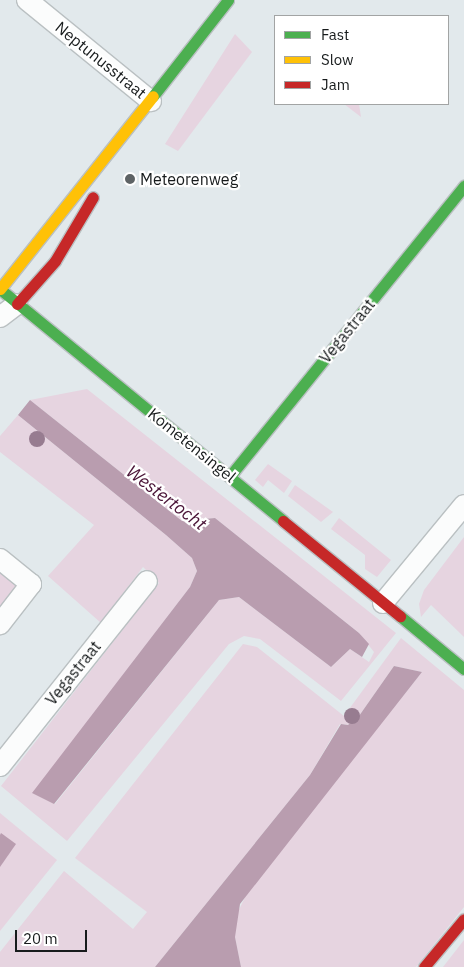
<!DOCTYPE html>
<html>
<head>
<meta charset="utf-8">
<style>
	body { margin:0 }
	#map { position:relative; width:464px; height:967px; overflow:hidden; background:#e2e9ec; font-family:"IBM Plex Sans",sans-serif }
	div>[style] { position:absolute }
	.green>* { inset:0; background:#e6d4e0 }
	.water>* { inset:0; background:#b99daf }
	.roads { filter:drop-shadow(1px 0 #bac0c2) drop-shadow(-1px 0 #bac0c2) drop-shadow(0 1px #bac0c2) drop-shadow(0 -1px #bac0c2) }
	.street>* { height:20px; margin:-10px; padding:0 10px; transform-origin:10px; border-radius:10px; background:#fbfcfc }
	.fast>* { height:11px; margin:-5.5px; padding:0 5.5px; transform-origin:5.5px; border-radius:5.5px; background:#4caf50 }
	.slow>* { height:11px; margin:-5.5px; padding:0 5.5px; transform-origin:5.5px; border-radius:5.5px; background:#ffc107 }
	.jam>* { height:11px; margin:-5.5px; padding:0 5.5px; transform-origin:5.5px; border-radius:5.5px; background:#c62828 }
	.trees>* { width:16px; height:16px; margin:-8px; border-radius:50%; background:#977c90 }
	.dots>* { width:14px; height:14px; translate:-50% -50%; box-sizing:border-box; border:2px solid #fff; border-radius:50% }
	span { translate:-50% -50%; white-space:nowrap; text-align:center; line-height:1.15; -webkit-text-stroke:4.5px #fff; paint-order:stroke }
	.street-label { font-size:16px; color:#171b1c }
	.poi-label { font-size:16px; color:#171b1c }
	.left { translate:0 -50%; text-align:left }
	.water-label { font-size:18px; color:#4a1437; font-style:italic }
	.legend { position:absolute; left:274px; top:15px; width:175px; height:90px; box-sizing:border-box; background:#fff; border:1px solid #a2a4a4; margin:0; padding:6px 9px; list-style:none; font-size:15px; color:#171b1c }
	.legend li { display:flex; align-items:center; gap:10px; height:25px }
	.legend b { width:25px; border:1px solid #a2a4a4 }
	.scale { position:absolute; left:15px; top:930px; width:72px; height:22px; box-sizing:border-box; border:2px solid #171b1c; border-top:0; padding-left:6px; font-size:15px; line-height:18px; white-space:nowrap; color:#171b1c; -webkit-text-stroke:4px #fff; paint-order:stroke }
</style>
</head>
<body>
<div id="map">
	<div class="green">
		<i style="clip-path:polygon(235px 34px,252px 52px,178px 151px,165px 144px)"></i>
		<i style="clip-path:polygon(344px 104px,359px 104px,361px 117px)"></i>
		<i style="clip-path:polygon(87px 389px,396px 633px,341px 701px,260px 639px,244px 636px,229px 644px,67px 841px,1px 786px,159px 583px,143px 567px,101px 623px,48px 576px,94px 525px,0 452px,0 436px,18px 415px,166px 535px,192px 558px,197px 571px,190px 587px,33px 793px,55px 804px,219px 600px,239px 597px,331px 667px,350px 649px,369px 662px,374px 652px,359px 633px,215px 518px,182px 521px,30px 400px)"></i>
		<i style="clip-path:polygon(268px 464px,292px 481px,284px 493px,268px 480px,263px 487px,255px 480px)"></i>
		<i style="clip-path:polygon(295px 485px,333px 512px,321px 522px,288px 496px)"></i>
		<i style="clip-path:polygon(339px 518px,391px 560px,377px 577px,365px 569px,365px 555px,331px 529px)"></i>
		<i style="clip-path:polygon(464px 537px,464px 637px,431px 605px,421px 617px,419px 604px,424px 590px)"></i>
		<i style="clip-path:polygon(0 569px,23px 587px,0 614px)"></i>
		<i style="clip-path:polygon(401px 638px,464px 690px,464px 907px,416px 967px,241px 967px,235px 937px,234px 920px,249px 889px,422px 672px,394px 666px,359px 716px,349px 725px,340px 724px,310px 775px,155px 967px,0 967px,0 952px,64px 871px,133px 929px,147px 912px,75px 858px,243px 644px,257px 647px,344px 716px)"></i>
		<i style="clip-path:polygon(0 813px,57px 860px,0 931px)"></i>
		<i style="clip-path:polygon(464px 940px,464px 967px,443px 967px)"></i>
	</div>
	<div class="water">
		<i style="clip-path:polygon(30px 400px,182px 521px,215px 518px,359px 633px,369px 644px,362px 657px,350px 649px,331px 667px,239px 597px,219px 600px,54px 804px,32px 793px,190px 587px,197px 571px,192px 558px,166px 535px,18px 415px)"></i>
		<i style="clip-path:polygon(394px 666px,422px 672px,240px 904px,235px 937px,241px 967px,155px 967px,310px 775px,341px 724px,348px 725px,359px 716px)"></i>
		<i style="clip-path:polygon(1px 833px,16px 844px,0 867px,0 835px)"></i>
	</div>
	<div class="roads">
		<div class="street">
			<i style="left:27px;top:0;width:160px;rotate:39.2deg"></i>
			<i style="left:0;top:317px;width:21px;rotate:-37deg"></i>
			<i style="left:0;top:559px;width:40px;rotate:39deg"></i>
			<i style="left:31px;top:584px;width:51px;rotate:127.8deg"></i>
			<i style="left:383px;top:603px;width:127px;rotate:-50.4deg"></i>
			<i style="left:0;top:766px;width:236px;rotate:-51.5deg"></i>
		</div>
		<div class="fast">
			<i style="left:153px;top:96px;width:122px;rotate:-52deg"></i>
			<i style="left:0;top:289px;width:366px;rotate:39.3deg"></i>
			<i style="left:230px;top:476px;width:373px;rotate:-51.1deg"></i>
			<i style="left:400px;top:616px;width:83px;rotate:39.6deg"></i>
		</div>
		<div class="slow">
			<i style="left:0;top:289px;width:246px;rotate:-51.6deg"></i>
		</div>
		<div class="jam">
			<i style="left:17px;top:304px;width:57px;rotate:-48.5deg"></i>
			<i style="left:55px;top:261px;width:74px;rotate:-59.3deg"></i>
			<i style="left:283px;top:521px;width:151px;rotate:39.1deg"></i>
			<i style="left:424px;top:967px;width:62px;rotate:-50.2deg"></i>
		</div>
	</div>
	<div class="trees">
		<i style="left:37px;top:439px"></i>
		<i style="left:352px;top:716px"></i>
	</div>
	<div class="dots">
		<i style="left:130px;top:179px;background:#5e6365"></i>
	</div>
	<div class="street-label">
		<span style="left:101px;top:60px;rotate:39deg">Neptunusstraat</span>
		<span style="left:347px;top:331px;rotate:-51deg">Vegastraat</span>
		<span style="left:192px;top:445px;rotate:39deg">Kometensingel</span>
		<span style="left:73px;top:673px;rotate:-51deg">Vegastraat</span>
	</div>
	<div class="poi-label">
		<span class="left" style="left:140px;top:179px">Meteorenweg</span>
	</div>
	<div class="water-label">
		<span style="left:166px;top:498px;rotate:37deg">Westertocht</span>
	</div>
	<ul class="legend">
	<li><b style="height:6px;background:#4caf50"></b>Fast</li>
	<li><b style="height:6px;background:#ffc107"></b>Slow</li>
	<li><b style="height:6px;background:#c62828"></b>Jam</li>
	</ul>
	<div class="scale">20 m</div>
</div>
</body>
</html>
